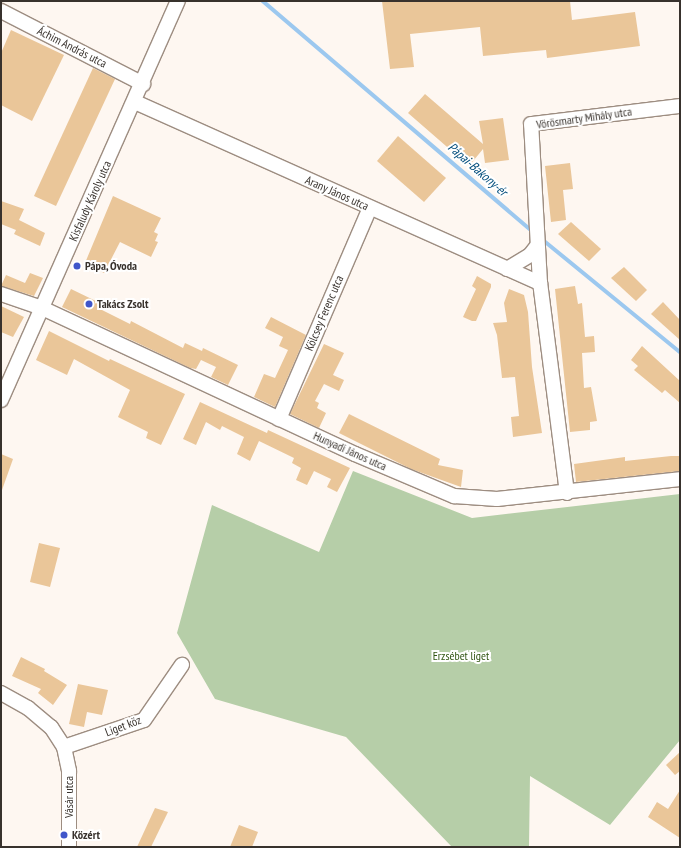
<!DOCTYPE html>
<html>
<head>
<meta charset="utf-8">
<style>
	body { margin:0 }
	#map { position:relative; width:681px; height:848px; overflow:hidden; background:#fef7f1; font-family:"PT Sans Narrow",sans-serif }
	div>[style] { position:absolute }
	.green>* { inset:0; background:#b6cea8 }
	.stream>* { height:3.5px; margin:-1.75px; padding:0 1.75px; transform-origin:1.75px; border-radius:1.75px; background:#9cc8ef }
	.building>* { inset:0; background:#eac699 }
	.roads { filter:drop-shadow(1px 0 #9d8d81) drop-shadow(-1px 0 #9d8d81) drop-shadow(0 1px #9d8d81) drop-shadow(0 -1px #9d8d81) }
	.street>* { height:14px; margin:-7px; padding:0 7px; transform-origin:7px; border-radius:7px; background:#fff }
	.dots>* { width:11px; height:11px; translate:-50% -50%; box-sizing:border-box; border:2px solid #fff; border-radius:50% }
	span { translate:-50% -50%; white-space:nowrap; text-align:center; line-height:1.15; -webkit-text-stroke:4px #fff; paint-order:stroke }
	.street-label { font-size:12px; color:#38322d }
	.poi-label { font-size:12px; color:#38322d; font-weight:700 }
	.left { translate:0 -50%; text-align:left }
	.park-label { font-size:12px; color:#315513 }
	.water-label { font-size:13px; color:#004c7b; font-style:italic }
	.frame { position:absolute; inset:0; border:2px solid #38322d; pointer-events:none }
</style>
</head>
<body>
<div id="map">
	<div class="green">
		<i style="clip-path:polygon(353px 471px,472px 518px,680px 494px,680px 740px,610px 825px,530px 776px,529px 847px,452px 847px,346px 737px,215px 699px,177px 633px,212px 505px,319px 552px)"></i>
	</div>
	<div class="stream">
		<i style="left:263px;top:1px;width:354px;rotate:40.5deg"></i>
		<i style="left:542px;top:239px;width:178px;rotate:39.3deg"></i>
	</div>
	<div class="building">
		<i style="clip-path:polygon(382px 1px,570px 1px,572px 20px,635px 12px,640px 46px,547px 58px,546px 50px,483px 56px,480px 27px,410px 34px,414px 67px,390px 69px)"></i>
		<i style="clip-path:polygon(11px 30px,64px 55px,32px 121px,1px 105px,1px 53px)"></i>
		<i style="clip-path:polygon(93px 68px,115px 79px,56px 206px,34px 196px)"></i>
		<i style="clip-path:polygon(425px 94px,483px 144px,479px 121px,503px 118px,509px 160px,485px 163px,483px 149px,469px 166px,408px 113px)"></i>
		<i style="clip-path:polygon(398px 136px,446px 178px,424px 202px,377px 161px)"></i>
		<i style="clip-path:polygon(570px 163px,573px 189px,563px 190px,566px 220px,551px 222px,545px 166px)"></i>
		<i style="clip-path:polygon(113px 196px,161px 218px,154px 232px,158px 234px,155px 241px,158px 242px,151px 257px,120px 242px,104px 273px,85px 263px)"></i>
		<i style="clip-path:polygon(1px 201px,24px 209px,19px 220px,45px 233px,40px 246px,14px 234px,16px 230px,1px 224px)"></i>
		<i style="clip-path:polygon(571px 222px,601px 249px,589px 261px,558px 234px)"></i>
		<i style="clip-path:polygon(624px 267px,647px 290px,636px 301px,611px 278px)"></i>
		<i style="clip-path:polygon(30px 273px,43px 278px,34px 296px,1px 286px,6px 275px,25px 283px)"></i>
		<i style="clip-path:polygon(477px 276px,491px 284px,491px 287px,476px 321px,472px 321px,463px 317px,476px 289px,472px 286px)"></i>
		<i style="clip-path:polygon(575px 286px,578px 304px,582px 303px,585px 337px,594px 336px,595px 352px,582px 353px,584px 388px,591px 387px,597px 421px,590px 422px,590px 430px,570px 432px,555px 289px)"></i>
		<i style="clip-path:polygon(71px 289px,102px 304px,100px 309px,130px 324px,131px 321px,183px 348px,185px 343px,202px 351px,203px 348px,238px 365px,228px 385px,211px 377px,216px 367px,201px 360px,196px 369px,190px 368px,62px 307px)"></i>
		<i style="clip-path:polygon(509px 289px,524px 295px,528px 312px,532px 367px,542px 433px,513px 437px,511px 417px,519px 416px,515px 377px,502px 378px,497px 335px,493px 323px,507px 322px,504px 303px)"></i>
		<i style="clip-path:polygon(663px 302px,680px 320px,680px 340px,651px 314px)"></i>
		<i style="clip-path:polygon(1px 306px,24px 317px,13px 337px,1px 332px)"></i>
		<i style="clip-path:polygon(271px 317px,306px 335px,275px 407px,254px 397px,264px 374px,275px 378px,288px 350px,279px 346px,283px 337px,265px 328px)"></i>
		<i style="clip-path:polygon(49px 331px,109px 361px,110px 359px,185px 394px,161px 445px,146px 438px,148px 432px,118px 417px,130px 390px,74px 359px,67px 375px,36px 360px)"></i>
		<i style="clip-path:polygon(324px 344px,344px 353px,333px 375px,344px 380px,339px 391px,324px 384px,315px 401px,319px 403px,317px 408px,326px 413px,319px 428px,290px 414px)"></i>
		<i style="clip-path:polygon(642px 346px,680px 381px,680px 403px,665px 390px,662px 393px,634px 370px,638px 366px,631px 360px)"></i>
		<i style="clip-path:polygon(200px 402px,267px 433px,268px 430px,350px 468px,337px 492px,327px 487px,331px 479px,314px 471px,307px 485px,296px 480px,301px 468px,292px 463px,294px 458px,259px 441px,250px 461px,237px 454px,244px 437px,222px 426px,220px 430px,206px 422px,196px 445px,183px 439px)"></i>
		<i style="clip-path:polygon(349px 414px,440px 459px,438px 465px,463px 470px,461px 487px,411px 469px,339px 433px)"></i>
		<i style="clip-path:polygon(1px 454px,13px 459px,2px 490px,1px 489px)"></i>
		<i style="clip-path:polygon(671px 456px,680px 456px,680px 471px,576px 482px,574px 464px,625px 457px,625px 461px)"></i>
		<i style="clip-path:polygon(39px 543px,60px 548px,50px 587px,30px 582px)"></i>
		<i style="clip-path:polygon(21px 657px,45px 669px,44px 671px,67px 685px,53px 705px,38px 693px,41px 689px,12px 676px)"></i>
		<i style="clip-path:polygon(78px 684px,108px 690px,102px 715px,87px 712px,84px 727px,69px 724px)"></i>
		<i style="clip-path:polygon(680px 752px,680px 771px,675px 775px,666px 765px)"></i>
		<i style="clip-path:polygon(680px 790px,680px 838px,648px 817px,657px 802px,668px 809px)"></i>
		<i style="clip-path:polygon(155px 808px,168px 812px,151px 847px,137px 847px)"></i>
		<i style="clip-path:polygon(239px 825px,258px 832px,252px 847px,230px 847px)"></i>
	</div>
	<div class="roads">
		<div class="street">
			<i style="left:1px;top:11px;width:160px;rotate:27.2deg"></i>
			<i style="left:135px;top:102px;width:444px;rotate:24.1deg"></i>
			<i style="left:507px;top:269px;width:27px;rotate:-31deg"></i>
			<i style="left:530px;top:255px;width:11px;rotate:-52deg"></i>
			<i style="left:1px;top:294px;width:43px;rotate:18.9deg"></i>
			<i style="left:42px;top:308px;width:345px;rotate:25deg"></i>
			<i style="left:355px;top:454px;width:108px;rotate:23deg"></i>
			<i style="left:454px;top:496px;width:43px;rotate:4deg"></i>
			<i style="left:497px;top:499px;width:184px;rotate:-6.2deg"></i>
			<i style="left:1px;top:400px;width:436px;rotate:-66.1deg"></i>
			<i style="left:279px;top:419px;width:230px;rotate:-66.7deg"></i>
			<i style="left:567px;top:493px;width:212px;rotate:-97.3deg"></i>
			<i style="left:540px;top:283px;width:159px;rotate:-93.2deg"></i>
			<i style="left:531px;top:124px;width:150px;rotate:-6.9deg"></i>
			<i style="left:1px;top:693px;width:31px;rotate:29deg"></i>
			<i style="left:28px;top:708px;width:30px;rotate:40deg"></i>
			<i style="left:51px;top:727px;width:24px;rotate:57deg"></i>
			<i style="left:64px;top:747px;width:25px;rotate:78deg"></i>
			<i style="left:69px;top:771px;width:76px;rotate:90deg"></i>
			<i style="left:64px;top:747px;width:84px;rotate:-18.6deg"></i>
			<i style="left:144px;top:720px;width:67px;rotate:-55.4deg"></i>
		</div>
	</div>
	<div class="dots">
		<i style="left:77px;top:266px;background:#4056ca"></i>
		<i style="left:89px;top:304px;background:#4056ca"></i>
		<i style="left:64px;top:835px;background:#4056ca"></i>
	</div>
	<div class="street-label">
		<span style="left:72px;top:47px;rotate:27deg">Áchim András utca</span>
		<span style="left:584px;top:118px;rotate:-8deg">Vörösmarty Mihály utca</span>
		<span style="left:337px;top:193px;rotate:24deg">Arany János utca</span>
		<span style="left:90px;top:201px;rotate:-66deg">Kisfaludy Károly utca</span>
		<span style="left:324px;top:313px;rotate:-67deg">Kölcsey Ferenc utca</span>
		<span style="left:350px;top:451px;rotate:24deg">Hunyadi János utca</span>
		<span style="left:123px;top:726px;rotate:-21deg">Liget köz</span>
		<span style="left:69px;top:797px;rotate:-90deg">Vásár utca</span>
	</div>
	<div class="poi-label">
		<span class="left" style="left:85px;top:266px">Pápa, Óvoda</span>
		<span class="left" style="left:97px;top:304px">Takács Zsolt</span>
		<span class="left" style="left:72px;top:835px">Közért</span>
	</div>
	<div class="park-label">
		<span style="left:461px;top:656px">Erzsébet liget</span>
	</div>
	<div class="water-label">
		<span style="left:477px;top:170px;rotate:41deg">Pápai-Bakony-ér</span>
	</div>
	<div class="frame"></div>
</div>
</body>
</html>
